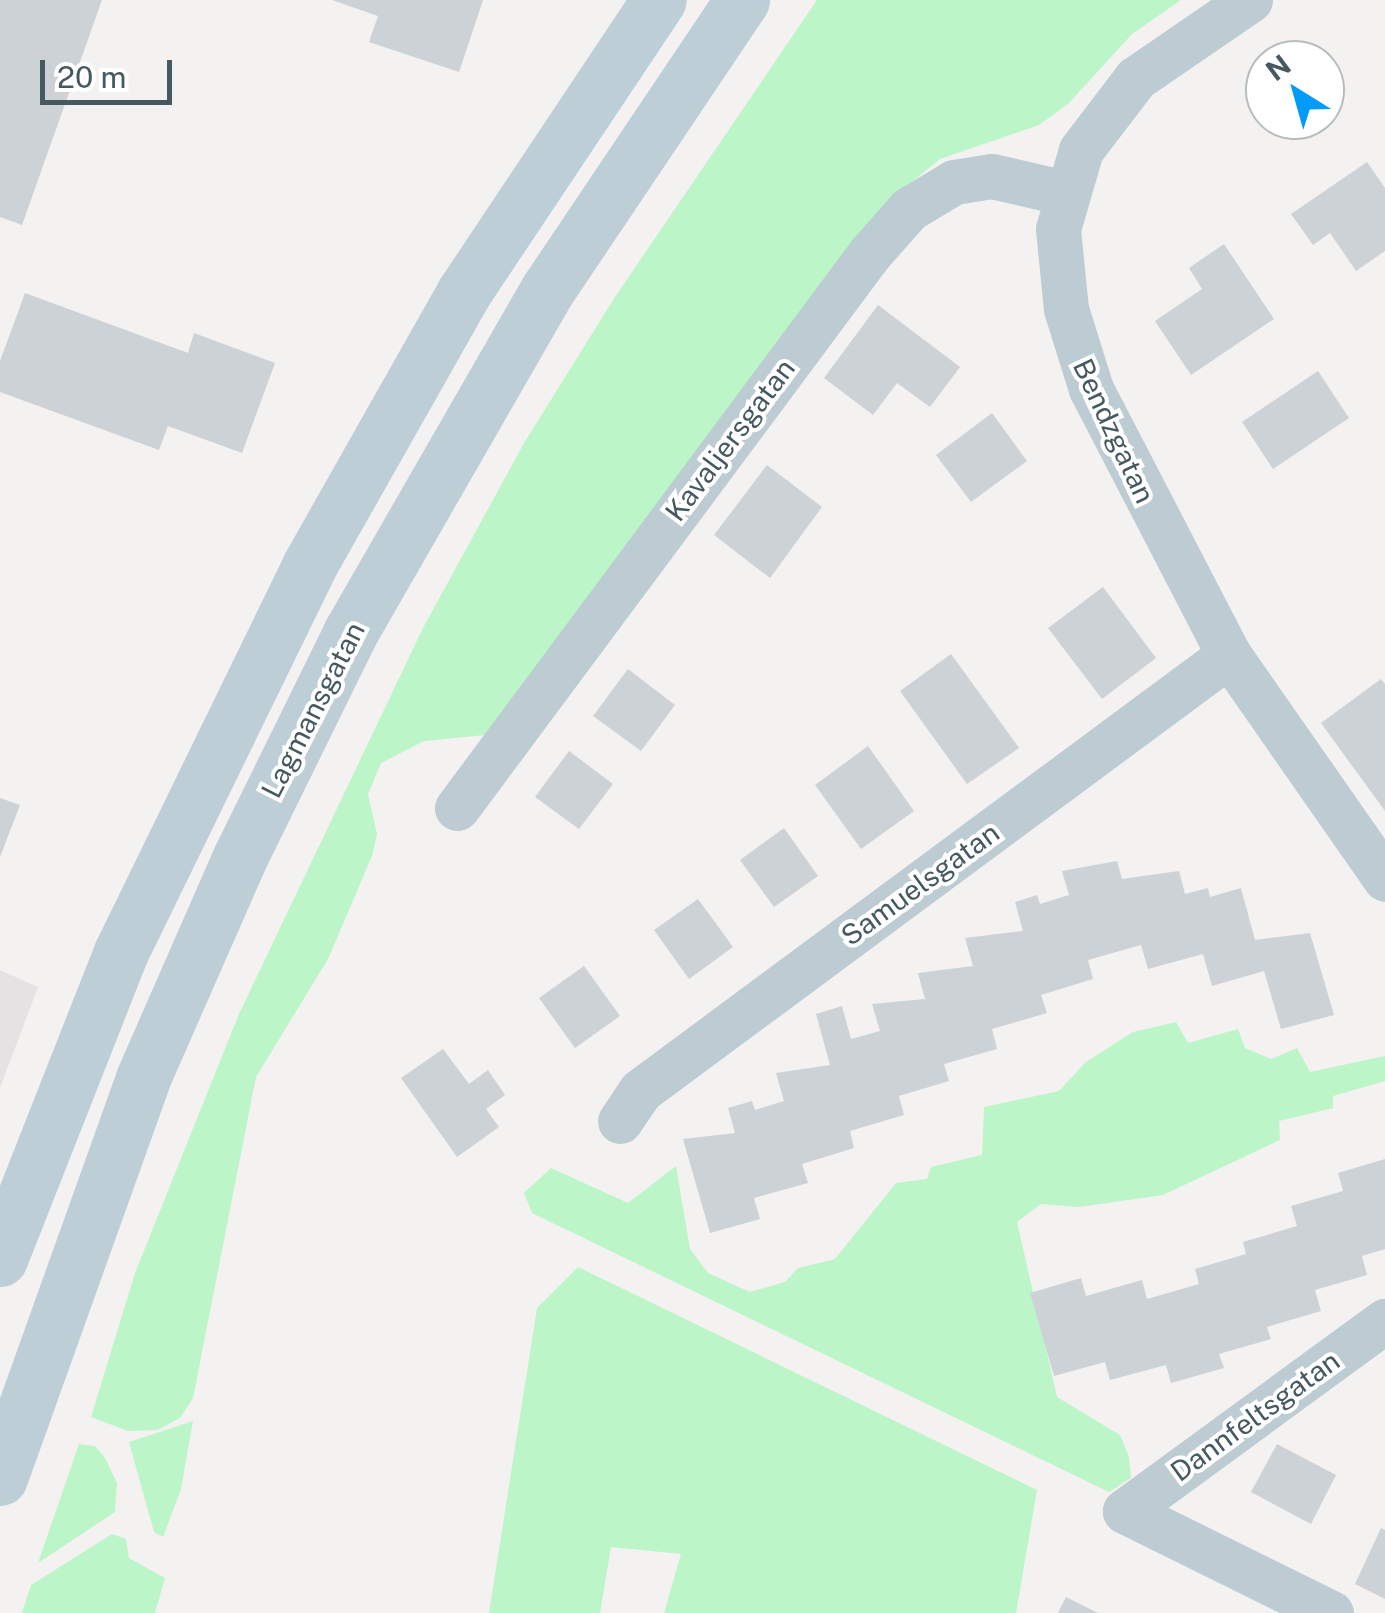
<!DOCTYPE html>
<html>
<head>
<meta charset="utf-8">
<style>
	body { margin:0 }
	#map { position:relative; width:1385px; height:1613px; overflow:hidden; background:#f4f1f1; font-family:"Public Sans",sans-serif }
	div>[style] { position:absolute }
	.education>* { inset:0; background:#e5e2e3 }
	.green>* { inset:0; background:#bcf5c8 }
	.building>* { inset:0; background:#ccd2d6 }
	.minor>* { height:45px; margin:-22.5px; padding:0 22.5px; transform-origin:22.5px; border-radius:22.5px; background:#bdccd2 }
	.secondary>* { height:55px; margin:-27.5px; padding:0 27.5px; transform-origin:27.5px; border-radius:27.5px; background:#bdced7 }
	span { translate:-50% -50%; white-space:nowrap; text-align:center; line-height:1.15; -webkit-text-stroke:8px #fff; paint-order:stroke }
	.street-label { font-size:28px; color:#465961 }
	.north { position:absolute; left:1245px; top:40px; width:100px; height:100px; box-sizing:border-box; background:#fff; border:2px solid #b5bdc0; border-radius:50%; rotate:323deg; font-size:28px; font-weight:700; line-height:40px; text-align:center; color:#465961 }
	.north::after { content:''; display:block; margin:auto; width:35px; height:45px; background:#049afa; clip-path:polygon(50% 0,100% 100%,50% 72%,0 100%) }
	.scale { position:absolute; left:40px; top:60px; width:132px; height:45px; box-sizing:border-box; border:5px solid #465961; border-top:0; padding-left:12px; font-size:30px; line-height:35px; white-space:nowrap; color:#465961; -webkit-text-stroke:8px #fff; paint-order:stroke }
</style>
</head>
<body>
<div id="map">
	<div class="education">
		<i style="clip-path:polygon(0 970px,38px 987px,0 1088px)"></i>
	</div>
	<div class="green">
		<i style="clip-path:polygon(817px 0,1181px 0,1132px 34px,1068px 104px,1039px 125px,940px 159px,901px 191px,485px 735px,424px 741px,381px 763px,368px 794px,377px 834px,372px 856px,328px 959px,256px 1077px,193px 1398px,180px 1418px,157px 1430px,128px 1431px,91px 1417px,135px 1273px,239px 1014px,423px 628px,524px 443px,615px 297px)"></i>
		<i style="clip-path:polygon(1176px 1022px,1188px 1043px,1238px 1029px,1245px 1048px,1271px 1059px,1297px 1048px,1310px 1072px,1385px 1056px,1385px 1081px,1333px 1096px,1333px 1108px,1279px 1121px,1280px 1140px,1163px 1195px,1079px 1207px,1041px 1204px,1017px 1222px,1057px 1397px,1120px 1435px,1129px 1457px,1131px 1478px,1109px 1492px,532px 1213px,524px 1193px,551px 1168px,628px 1203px,676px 1166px,690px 1249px,708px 1273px,750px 1292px,785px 1282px,798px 1268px,835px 1259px,896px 1183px,927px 1179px,931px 1167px,982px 1155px,984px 1107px,1059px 1091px,1086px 1062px,1133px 1032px)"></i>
		<i style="clip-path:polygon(578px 1267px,1037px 1490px,1016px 1613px,664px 1613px,681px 1554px,611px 1547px,600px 1613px,489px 1613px,537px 1308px)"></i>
		<i style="clip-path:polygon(193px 1421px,181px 1489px,163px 1537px,154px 1532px,129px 1442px)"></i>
		<i style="clip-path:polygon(79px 1444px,95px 1446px,105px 1458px,117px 1483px,115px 1512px,38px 1563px)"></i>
		<i style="clip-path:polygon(112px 1534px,126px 1539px,129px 1558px,165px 1578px,155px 1613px,22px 1613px,31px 1585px)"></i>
	</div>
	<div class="building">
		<i style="clip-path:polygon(0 0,102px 0,22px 225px,0 217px)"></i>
		<i style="clip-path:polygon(332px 0,483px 0,459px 72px,369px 42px,378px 16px)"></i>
		<i style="clip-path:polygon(1367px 162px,1385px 188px,1385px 251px,1356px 271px,1330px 233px,1313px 245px,1291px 214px)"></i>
		<i style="clip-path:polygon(1224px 244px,1274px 319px,1191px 375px,1155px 321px,1202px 289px,1189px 268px)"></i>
		<i style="clip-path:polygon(25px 293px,188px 353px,194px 333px,275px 363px,242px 453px,168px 426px,159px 450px,0 392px,0 361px)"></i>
		<i style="clip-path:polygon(878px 305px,960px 367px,930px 407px,897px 383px,873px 415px,824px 378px)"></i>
		<i style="clip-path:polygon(1318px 371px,1349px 418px,1273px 469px,1242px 422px)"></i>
		<i style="clip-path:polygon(992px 413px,1027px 461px,971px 502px,936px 455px)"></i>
		<i style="clip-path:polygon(767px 465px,822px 507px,770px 578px,714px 535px)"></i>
		<i style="clip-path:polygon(1103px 587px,1156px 658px,1102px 699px,1048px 628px)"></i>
		<i style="clip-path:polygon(951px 654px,1019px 748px,967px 784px,900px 691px)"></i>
		<i style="clip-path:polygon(628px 669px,675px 705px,641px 751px,593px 716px)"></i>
		<i style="clip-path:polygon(1381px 679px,1385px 684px,1385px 811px,1321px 723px)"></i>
		<i style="clip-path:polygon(868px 746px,914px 811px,861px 849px,815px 785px)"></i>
		<i style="clip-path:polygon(569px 751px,613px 784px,579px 829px,535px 797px)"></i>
		<i style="clip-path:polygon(0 798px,20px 805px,0 857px)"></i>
		<i style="clip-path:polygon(784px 828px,818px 876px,774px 907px,740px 860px)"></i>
		<i style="clip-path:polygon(1117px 861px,1122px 879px,1179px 871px,1185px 894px,1208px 888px,1210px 897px,1241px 888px,1255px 940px,1310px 933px,1334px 1015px,1281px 1029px,1264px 971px,1212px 986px,1203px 954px,1148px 969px,1141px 945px,1088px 960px,1093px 979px,1041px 995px,1047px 1013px,992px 1029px,997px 1049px,944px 1064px,949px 1081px,899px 1096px,904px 1115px,850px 1131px,854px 1148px,802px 1164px,808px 1183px,754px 1198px,760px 1219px,710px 1233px,683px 1139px,735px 1133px,728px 1108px,752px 1101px,755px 1110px,784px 1101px,776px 1073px,830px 1065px,816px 1014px,842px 1006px,851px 1039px,880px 1031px,872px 1004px,925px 999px,918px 973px,973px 966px,965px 938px,1023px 931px,1015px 902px,1037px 895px,1040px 904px,1069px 895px,1062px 871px)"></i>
		<i style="clip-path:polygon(698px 899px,733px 947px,689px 979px,654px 930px)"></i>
		<i style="clip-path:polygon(584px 966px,620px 1016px,575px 1048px,539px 998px)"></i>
		<i style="clip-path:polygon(443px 1049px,469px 1084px,488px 1070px,505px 1095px,486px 1109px,499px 1127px,457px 1157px,401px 1078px)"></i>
		<i style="clip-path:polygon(1385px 1159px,1385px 1249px,1362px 1256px,1367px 1275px,1315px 1290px,1321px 1311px,1267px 1327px,1271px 1339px,1219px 1354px,1224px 1368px,1171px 1383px,1166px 1365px,1110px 1380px,1105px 1362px,1054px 1376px,1030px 1293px,1081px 1278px,1086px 1296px,1142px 1280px,1147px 1299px,1199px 1284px,1195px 1269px,1246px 1254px,1243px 1242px,1297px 1226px,1291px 1206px,1343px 1191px,1338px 1173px)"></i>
		<i style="clip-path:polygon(1277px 1444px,1336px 1475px,1311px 1524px,1251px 1492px)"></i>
		<i style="clip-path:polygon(1381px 1528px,1385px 1530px,1385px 1599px,1355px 1584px)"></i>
		<i style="clip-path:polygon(1066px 1597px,1098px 1613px,1058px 1613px)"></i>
	</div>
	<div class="minor">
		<i style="left:1250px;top:0;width:138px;rotate:145.6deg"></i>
		<i style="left:1136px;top:78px;width:91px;rotate:127.4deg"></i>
		<i style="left:1081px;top:150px;width:82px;rotate:106.2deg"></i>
		<i style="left:1058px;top:229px;width:80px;rotate:84.3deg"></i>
		<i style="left:1066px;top:309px;width:84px;rotate:72.6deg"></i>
		<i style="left:1091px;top:389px;width:300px;rotate:62.6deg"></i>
		<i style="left:1229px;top:655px;width:273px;rotate:55.1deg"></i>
		<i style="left:457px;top:808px;width:692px;rotate:-53.35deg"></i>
		<i style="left:870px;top:253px;width:59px;rotate:-48.4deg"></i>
		<i style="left:909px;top:209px;width:52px;rotate:-31deg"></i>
		<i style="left:954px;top:182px;width:38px;rotate:-9deg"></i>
		<i style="left:992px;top:176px;width:75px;rotate:13.1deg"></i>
		<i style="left:620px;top:1121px;width:36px;rotate:-56deg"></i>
		<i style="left:640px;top:1091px;width:733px;rotate:-36.51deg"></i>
		<i style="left:1331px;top:1613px;width:230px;rotate:-153.7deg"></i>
		<i style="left:1125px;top:1511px;width:322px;rotate:-36.2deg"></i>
	</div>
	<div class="secondary">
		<i style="left:0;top:1259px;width:330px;rotate:-68.5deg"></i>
		<i style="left:121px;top:952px;width:429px;rotate:-64deg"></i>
		<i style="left:309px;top:566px;width:315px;rotate:-60.5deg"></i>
		<i style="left:464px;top:292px;width:351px;rotate:-56.3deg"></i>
		<i style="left:0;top:1478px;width:425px;rotate:-70.3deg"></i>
		<i style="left:143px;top:1078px;width:239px;rotate:-66.3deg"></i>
		<i style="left:239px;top:859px;width:252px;rotate:-63.8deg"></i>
		<i style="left:350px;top:633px;width:397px;rotate:-60.1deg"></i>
		<i style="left:548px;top:289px;width:348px;rotate:-56.1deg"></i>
	</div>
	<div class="street-label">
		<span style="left:1114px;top:431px;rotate:65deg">Bendzgatan</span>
		<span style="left:730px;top:440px;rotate:-53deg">Kavaljersgatan</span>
		<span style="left:313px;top:710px;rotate:-63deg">Lagmansgatan</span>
		<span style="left:920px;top:884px;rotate:-36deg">Samuelsgatan</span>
		<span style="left:1255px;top:1416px;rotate:-36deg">Dannfeltsgatan</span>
	</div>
	<div class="north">N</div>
	<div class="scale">20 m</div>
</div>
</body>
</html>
